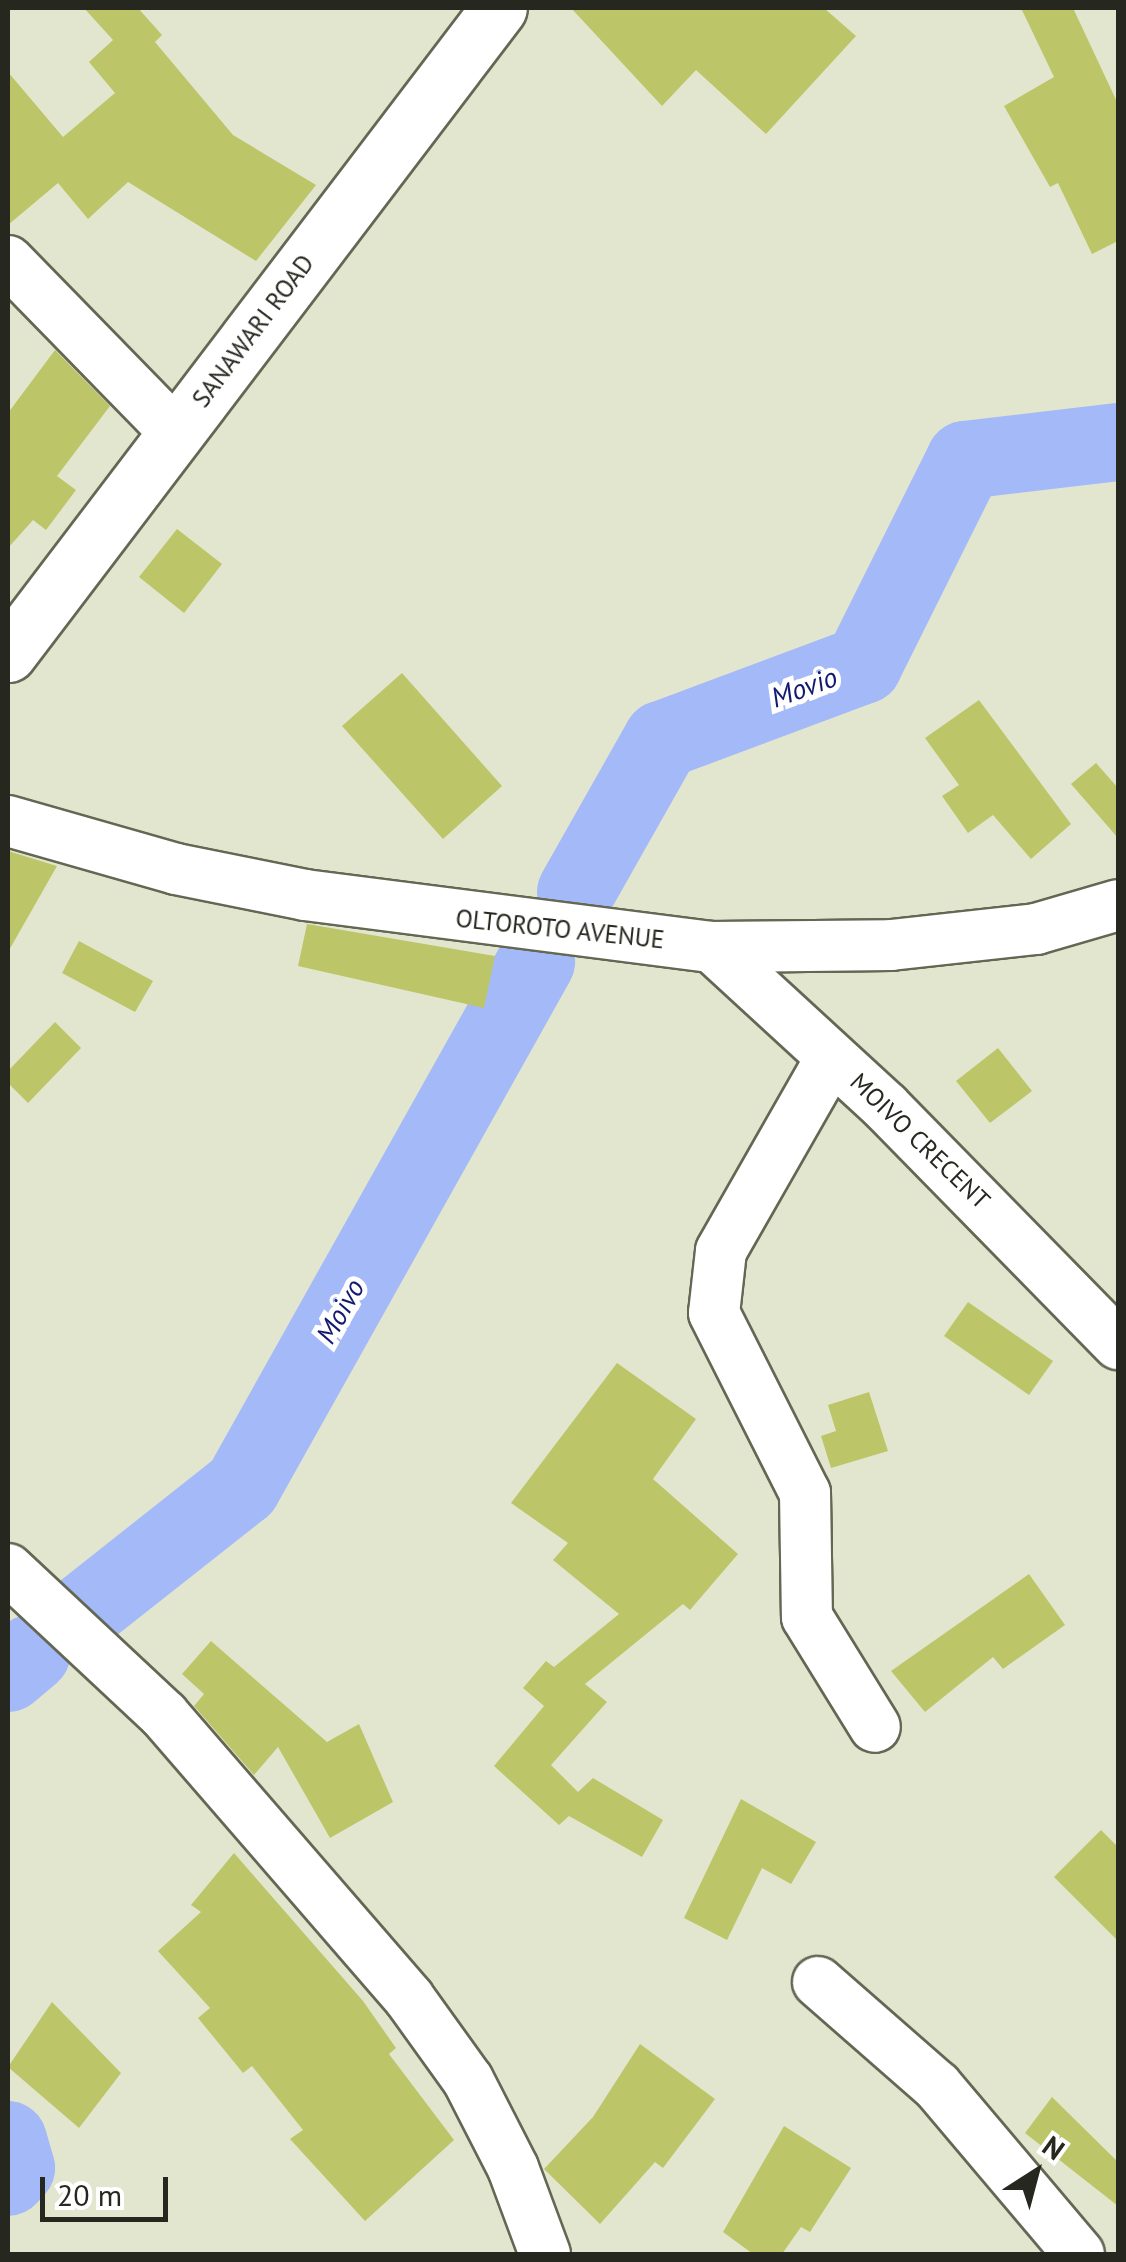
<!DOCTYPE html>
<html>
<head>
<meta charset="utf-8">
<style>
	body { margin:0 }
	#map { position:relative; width:1126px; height:2262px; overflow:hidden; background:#e3e6cf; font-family:"PT Sans",sans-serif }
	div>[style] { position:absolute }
	.river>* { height:78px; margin:-39px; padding:0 39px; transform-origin:39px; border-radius:39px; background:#a4b9f8 }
	.building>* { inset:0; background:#bdc569 }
	.roads { filter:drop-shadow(2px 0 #646753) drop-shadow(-2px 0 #646753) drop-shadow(0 2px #646753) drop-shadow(0 -2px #646753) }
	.street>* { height:50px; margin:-25px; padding:0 25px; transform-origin:25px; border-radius:25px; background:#fff }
	.secondary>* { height:55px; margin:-27.5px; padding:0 27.5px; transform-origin:27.5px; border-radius:27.5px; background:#fff }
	span { translate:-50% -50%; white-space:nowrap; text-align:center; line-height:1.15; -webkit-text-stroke:10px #fff; paint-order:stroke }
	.street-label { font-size:25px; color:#26271e }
	.water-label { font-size:28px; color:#131971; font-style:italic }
	.frame { position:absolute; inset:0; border:10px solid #26271e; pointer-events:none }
	.north { position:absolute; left:986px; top:2122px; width:100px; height:100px; -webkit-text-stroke:8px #fff; paint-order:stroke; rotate:36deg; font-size:28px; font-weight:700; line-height:40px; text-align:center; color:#26271e }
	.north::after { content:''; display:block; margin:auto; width:35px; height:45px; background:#26271e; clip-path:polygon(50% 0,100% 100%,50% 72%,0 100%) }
	.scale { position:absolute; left:40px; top:2177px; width:128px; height:45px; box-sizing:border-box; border:5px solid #26271e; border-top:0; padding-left:12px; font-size:30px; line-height:35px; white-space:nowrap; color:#26271e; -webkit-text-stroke:8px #fff; paint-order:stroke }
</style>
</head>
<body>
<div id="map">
	<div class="river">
		<i style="left:576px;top:892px;width:175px;rotate:-60.5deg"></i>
		<i style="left:662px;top:740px;width:215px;rotate:-20.5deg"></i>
		<i style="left:863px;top:665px;width:229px;rotate:-63.5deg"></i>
		<i style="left:965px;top:460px;width:154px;rotate:-6.7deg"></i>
		<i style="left:86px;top:1610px;width:199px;rotate:-38.3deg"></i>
		<i style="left:242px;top:1487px;width:602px;rotate:-60.75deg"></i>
		<i style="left:8px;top:1673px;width:31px;rotate:-40deg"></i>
		<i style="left:8px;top:2140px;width:29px;rotate:74deg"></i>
		<i style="left:16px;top:2168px;width:12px;rotate:132deg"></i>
	</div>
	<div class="building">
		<i style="clip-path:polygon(84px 8px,138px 8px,162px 35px,155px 42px,233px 135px,316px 185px,256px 261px,128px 182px,88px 219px,58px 183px,8px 225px,8px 72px,63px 137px,115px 93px,89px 62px,113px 40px)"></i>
		<i style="clip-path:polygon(571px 8px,824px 8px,856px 36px,766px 134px,696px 70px,662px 106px)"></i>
		<i style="clip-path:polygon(1021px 8px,1073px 8px,1118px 104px,1118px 241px,1092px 254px,1058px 183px,1050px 187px,1004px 106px,1054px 77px)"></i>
		<i style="clip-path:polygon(55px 350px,110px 406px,57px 476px,76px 490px,46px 530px,33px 520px,8px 548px,8px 413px)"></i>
		<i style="clip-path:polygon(177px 529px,222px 564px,184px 613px,139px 577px)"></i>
		<i style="clip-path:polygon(402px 673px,502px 786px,443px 839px,342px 726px)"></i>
		<i style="clip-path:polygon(979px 700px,1071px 824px,1031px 859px,993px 815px,968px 833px,942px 796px,959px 785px,925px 738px)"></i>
		<i style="clip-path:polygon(1096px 763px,1118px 788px,1118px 838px,1071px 784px)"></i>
		<i style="clip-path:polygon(8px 851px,57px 866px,8px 952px)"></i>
		<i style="clip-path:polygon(307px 924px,495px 956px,484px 1008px,298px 966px)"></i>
		<i style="clip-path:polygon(79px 941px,153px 981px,135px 1012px,62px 973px)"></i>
		<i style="clip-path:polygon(55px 1022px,81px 1048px,28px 1103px,8px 1083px,8px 1071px)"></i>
		<i style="clip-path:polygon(998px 1048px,1032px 1091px,990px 1123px,956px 1081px)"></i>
		<i style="clip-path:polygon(968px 1302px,1053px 1361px,1029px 1395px,944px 1336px)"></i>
		<i style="clip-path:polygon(617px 1363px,696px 1419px,653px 1479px,738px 1554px,690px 1610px,683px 1604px,585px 1684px,607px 1702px,551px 1765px,578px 1792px,593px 1778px,663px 1820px,642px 1857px,569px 1816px,559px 1825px,494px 1766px,544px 1706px,523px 1688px,546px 1661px,554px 1667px,619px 1614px,553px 1560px,568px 1543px,511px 1503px)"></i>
		<i style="clip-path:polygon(869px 1392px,888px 1451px,831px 1468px,821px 1436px,836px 1431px,828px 1405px)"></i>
		<i style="clip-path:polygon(1029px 1574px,1065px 1625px,1003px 1669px,993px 1657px,925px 1712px,891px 1671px)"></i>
		<i style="clip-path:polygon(211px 1641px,327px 1742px,359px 1724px,393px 1802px,330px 1838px,278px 1747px,254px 1775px,194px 1706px,204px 1694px,182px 1674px)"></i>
		<i style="clip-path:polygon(741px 1799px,816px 1842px,791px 1884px,762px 1868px,727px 1940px,684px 1918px)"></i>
		<i style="clip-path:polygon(1101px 1830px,1118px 1847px,1118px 1941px,1054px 1877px)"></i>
		<i style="clip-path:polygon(234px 1853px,363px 2001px,396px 2048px,389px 2054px,454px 2140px,365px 2221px,290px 2139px,303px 2130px,252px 2066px,243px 2073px,198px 2018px,210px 2008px,158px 1951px,201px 1912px,191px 1905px)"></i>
		<i style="clip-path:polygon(52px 2002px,121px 2073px,79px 2128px,8px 2067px)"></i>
		<i style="clip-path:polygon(640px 2044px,715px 2099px,663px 2168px,655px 2162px,600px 2224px,544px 2169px,593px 2117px)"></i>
		<i style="clip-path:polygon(1052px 2097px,1118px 2162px,1118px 2206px,1025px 2133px)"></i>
		<i style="clip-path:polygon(784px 2126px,851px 2168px,810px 2232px,801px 2227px,782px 2254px,753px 2254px,723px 2232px)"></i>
	</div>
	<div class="roads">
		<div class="street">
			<i style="left:8px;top:261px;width:240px;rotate:45.7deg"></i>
			<i style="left:8px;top:821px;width:175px;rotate:15.9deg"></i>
			<i style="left:176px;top:869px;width:132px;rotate:11.4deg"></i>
			<i style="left:305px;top:895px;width:410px;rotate:7.3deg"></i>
			<i style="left:712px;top:947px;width:179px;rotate:-0.6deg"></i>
			<i style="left:891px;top:945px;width:146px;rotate:-6.3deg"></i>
			<i style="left:1036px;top:929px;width:85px;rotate:-16.3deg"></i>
			<i style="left:712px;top:947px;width:236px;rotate:42.6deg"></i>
			<i style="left:886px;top:1107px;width:332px;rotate:45.6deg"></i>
			<i style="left:831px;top:1058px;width:222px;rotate:119.7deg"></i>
			<i style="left:721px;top:1251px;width:62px;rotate:96.4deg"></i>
			<i style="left:714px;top:1313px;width:202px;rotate:63.2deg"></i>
			<i style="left:805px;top:1493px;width:124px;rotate:89.1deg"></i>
			<i style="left:807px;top:1617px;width:129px;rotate:58.3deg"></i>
			<i style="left:8px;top:1569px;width:214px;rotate:43.1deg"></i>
			<i style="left:164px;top:1715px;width:374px;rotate:49.1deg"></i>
			<i style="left:409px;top:1998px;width:101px;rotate:54.3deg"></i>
			<i style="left:468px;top:2080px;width:99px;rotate:62.9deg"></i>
			<i style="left:513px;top:2168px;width:92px;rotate:69.6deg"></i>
			<i style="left:818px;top:1982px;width:158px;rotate:41.2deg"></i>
			<i style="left:937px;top:2086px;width:220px;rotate:49.8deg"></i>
		</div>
		<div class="secondary">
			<i style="left:8px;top:654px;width:811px;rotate:-52.76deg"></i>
		</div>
	</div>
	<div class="street-label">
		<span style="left:253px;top:331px;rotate:-53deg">SANAWARI ROAD</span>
		<span style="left:560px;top:929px;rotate:6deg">OLTOROTO AVENUE</span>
		<span style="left:920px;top:1141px;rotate:44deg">MOIVO CRECENT</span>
	</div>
	<div class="water-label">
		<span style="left:804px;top:687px;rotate:-20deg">Movio</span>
		<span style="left:340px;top:1311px;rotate:-61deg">Moivo</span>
	</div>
	<div class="frame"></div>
	<div class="north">N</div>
	<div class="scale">20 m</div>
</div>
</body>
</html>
